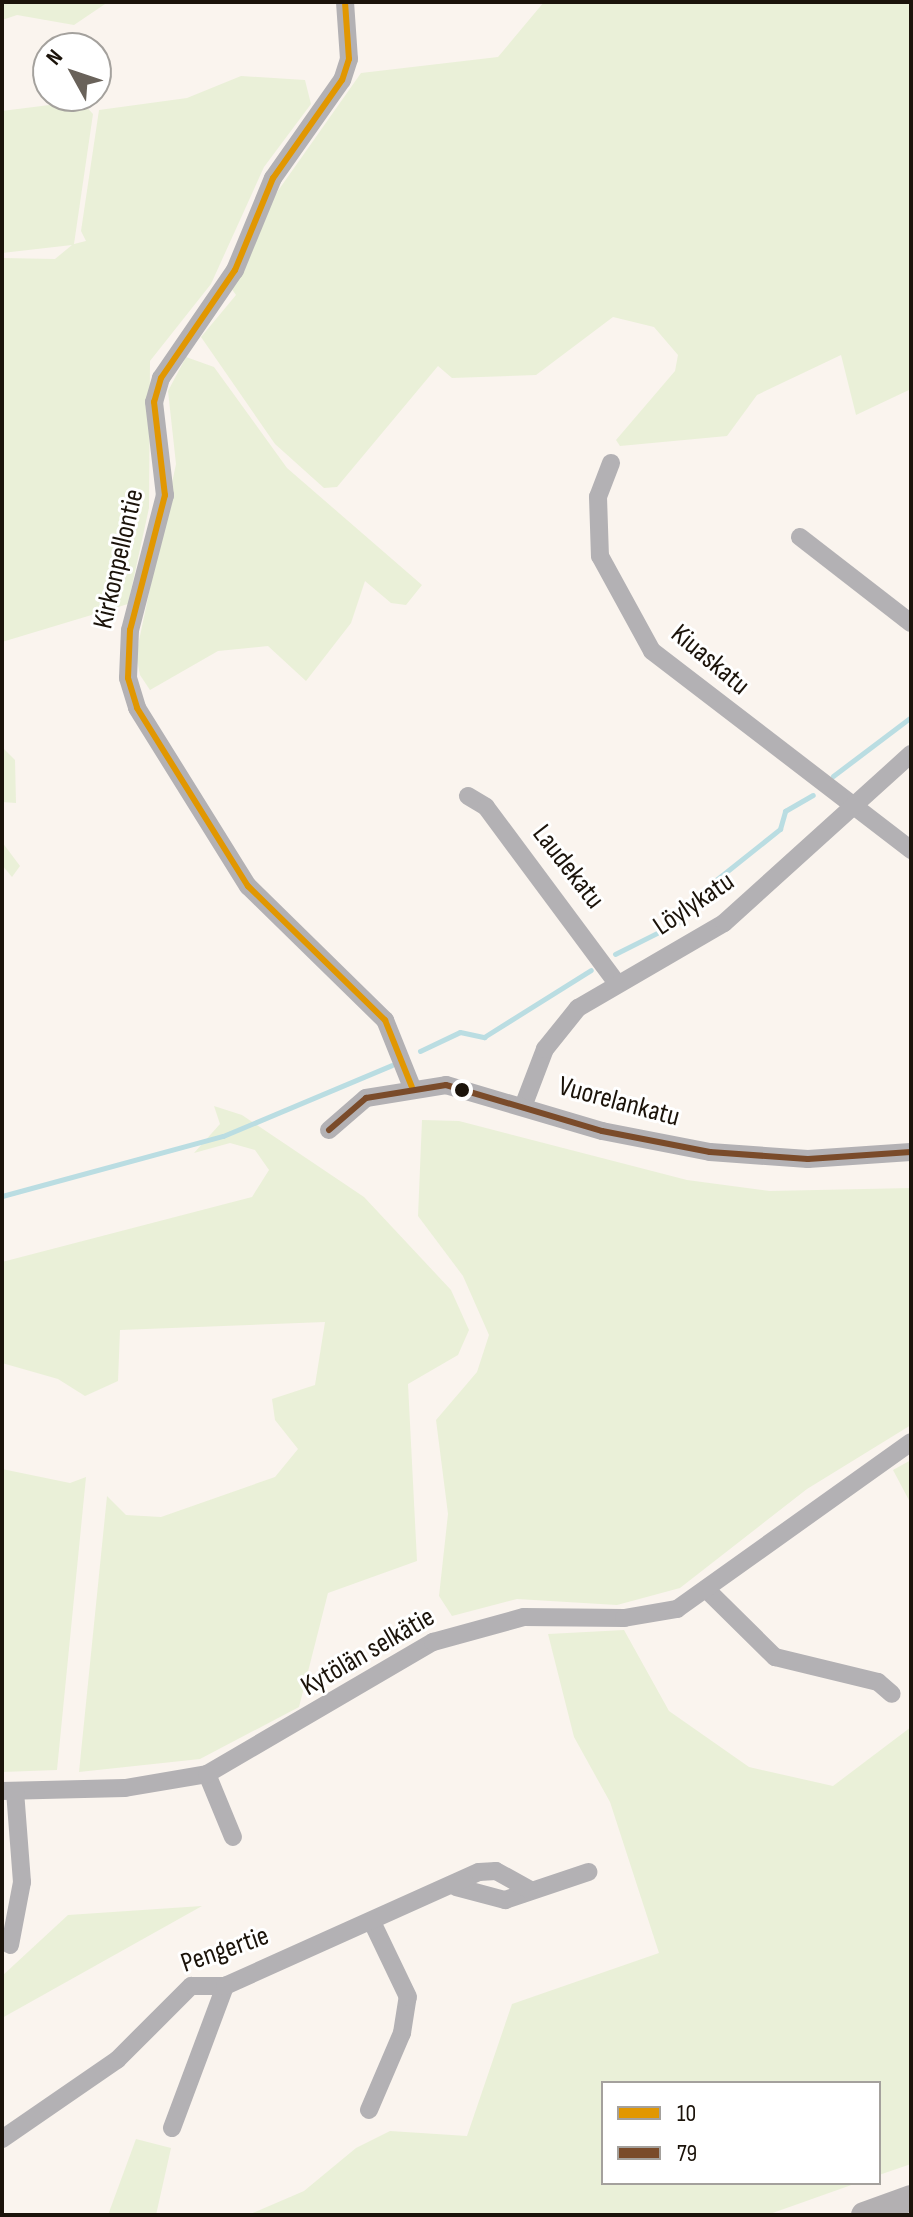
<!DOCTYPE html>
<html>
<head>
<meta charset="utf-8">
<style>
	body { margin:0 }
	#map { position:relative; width:913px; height:2217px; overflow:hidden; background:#faf4ee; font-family:"Sofia Sans Condensed",sans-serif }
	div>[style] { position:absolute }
	.green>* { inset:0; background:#eaf0d8 }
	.stream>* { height:5px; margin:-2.5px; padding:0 2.5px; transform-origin:2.5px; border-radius:2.5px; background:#badde2 }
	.street>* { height:18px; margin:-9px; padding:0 9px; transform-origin:9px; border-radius:9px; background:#b3b1b4 }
	.secondary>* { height:26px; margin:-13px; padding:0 13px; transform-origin:13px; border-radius:13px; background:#b3b0b2 }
	.bus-1>* { height:6px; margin:-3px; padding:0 3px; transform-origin:3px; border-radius:3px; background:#e19701 }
	.bus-2>* { height:6px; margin:-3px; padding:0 3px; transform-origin:3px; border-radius:3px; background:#7a4b2a }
	.dots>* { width:22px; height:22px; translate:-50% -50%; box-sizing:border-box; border:4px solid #fff; border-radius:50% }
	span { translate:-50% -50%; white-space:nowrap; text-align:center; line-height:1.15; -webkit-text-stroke:6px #fff; paint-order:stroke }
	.street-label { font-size:28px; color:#1b130a }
	.frame { position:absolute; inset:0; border:4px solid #1b130a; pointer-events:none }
	.legend { position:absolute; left:601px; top:2081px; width:280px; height:104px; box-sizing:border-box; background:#fff; border:2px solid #a4a19d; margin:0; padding:10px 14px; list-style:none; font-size:24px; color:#1b130a }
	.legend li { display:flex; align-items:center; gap:16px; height:40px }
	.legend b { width:40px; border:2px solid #a4a19d }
	.north { position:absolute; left:32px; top:32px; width:80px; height:80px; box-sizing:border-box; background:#fff; border:2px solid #a4a19d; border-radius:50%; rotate:310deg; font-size:22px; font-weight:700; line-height:32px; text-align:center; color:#1b130a }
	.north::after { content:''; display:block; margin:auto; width:28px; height:36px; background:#69625a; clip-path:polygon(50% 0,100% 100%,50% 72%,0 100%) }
</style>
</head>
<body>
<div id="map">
	<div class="green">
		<i style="clip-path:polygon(2px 2px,108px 2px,74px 25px,17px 15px,2px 20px)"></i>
		<i style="clip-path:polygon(544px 2px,911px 2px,911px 389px,856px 415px,841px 355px,757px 395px,727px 436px,620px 446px,616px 440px,675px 371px,678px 355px,654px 327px,613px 317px,536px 375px,452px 378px,438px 366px,337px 487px,324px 488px,275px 444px,201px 337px,236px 295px,231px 288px,275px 195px,361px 73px,498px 57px)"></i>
		<i style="clip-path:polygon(241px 76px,305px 80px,311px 104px,264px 167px,211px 284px,150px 361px,149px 508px,128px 604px,2px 642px,2px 258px,55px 259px,72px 245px,2px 253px,2px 111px,81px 101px,93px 114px,74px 244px,86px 241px,81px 231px,99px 110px,187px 98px)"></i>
		<i style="clip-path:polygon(186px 357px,214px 367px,287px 468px,422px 585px,406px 605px,391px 603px,365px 581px,351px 623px,306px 681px,268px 646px,218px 651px,150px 690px,140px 675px,136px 655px,176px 464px,168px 391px)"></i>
		<i style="clip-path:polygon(2px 747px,15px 760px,16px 803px,2px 802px)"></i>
		<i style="clip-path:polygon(2px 842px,20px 866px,12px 877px,2px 865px)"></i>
		<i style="clip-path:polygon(214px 1106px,242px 1115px,364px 1197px,451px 1290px,469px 1330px,458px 1355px,408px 1384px,417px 1561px,328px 1593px,299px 1707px,200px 1759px,79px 1772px,107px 1496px,126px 1515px,161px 1517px,275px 1477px,298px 1449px,275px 1420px,272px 1399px,315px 1385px,325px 1322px,120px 1330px,118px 1381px,85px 1396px,58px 1379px,2px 1363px,2px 1262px,252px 1197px,269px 1170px,255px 1150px,230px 1143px,194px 1153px,220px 1124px)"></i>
		<i style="clip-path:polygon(422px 1120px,459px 1121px,687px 1180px,770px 1191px,911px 1188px,911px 1425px,807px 1489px,680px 1588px,617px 1605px,517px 1599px,452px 1616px,439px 1596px,448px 1514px,436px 1420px,477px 1372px,489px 1335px,463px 1276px,418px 1216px)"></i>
		<i style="clip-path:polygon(911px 1460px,911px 1504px,893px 1470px)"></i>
		<i style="clip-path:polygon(2px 1469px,70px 1483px,86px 1477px,57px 1770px,2px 1772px)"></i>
		<i style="clip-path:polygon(624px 1630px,669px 1711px,749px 1767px,833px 1786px,911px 1727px,911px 2164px,879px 2175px,879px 2083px,603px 2083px,603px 2183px,857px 2183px,767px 2215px,248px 2215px,304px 2191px,356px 2148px,390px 2131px,467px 2136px,512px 2004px,659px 1953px,610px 1802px,574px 1737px,548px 1634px)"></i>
		<i style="clip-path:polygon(202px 1906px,2px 2018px,2px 1976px,68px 1915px)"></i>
		<i style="clip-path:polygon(136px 2139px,171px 2148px,156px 2215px,108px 2215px)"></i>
	</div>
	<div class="stream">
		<i style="left:833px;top:776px;width:98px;rotate:-37.1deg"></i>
		<i style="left:615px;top:954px;width:74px;rotate:-26.6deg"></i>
		<i style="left:681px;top:921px;width:54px;rotate:-49.5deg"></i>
		<i style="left:716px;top:880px;width:82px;rotate:-38.6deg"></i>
		<i style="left:780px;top:829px;width:19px;rotate:-74deg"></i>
		<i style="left:785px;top:811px;width:32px;rotate:-30deg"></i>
		<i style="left:420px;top:1051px;width:44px;rotate:-25.4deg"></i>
		<i style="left:460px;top:1032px;width:25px;rotate:12deg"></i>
		<i style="left:484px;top:1037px;width:126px;rotate:-32.1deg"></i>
		<i style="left:2px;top:1196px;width:229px;rotate:-15.2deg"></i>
		<i style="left:223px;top:1136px;width:183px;rotate:-22.8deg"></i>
	</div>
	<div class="street">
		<i style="left:345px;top:2px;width:57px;rotate:86deg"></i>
		<i style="left:349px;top:59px;width:22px;rotate:108deg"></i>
		<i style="left:342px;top:80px;width:120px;rotate:125.1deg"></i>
		<i style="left:273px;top:178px;width:100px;rotate:112.4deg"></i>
		<i style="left:235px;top:270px;width:131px;rotate:124.4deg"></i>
		<i style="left:161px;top:378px;width:25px;rotate:106deg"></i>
		<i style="left:154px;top:402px;width:94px;rotate:83.3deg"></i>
		<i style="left:165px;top:495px;width:139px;rotate:104.5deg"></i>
		<i style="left:130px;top:630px;width:48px;rotate:92.4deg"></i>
		<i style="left:128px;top:678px;width:31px;rotate:73deg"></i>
		<i style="left:137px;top:708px;width:210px;rotate:58.1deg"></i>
		<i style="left:248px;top:886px;width:192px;rotate:44.4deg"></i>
		<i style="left:385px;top:1020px;width:72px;rotate:68.1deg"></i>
		<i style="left:611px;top:463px;width:36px;rotate:111deg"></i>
		<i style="left:598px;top:497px;width:59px;rotate:88.1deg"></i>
		<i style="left:600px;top:556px;width:108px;rotate:61.3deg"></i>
		<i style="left:652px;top:651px;width:327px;rotate:37.5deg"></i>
		<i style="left:800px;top:537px;width:140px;rotate:37.8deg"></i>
		<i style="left:468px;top:796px;width:21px;rotate:31deg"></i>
		<i style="left:486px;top:807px;width:217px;rotate:53.4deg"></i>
		<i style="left:524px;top:1104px;width:59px;rotate:-69.1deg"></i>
		<i style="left:545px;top:1049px;width:53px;rotate:-51.2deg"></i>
		<i style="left:578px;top:1008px;width:169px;rotate:-30.2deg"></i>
		<i style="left:724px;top:923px;width:252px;rotate:-42.1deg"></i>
		<i style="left:329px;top:1130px;width:49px;rotate:-40.9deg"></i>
		<i style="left:366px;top:1098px;width:81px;rotate:-9.2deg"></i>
		<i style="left:446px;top:1085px;width:163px;rotate:16.4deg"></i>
		<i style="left:602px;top:1131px;width:110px;rotate:11deg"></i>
		<i style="left:710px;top:1152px;width:98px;rotate:4.1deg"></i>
		<i style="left:808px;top:1159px;width:103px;rotate:-3.9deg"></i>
		<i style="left:709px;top:1592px;width:93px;rotate:44.6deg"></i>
		<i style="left:775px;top:1657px;width:106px;rotate:13.6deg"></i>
		<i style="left:878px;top:1682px;width:18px;rotate:41deg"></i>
		<i style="left:207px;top:1774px;width:68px;rotate:67.6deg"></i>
		<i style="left:2px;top:1791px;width:123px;rotate:-1.4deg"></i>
		<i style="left:125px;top:1788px;width:83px;rotate:-9.7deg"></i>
		<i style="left:207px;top:1774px;width:262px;rotate:-30.3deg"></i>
		<i style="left:433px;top:1642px;width:94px;rotate:-15.4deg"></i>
		<i style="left:524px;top:1617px;width:100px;rotate:0.6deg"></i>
		<i style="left:624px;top:1618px;width:54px;rotate:-9.6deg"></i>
		<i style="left:677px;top:1609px;width:287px;rotate:-35.5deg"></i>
		<i style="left:456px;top:1887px;width:51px;rotate:14.9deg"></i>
		<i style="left:505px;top:1900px;width:88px;rotate:-18.6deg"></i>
		<i style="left:10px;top:1945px;width:64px;rotate:-79.2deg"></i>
		<i style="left:22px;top:1882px;width:91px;rotate:-94.4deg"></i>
		<i style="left:369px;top:2110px;width:84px;rotate:-66.8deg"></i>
		<i style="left:402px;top:2033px;width:36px;rotate:-81deg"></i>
		<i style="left:408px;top:1997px;width:83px;rotate:-115.6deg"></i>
		<i style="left:172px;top:2128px;width:152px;rotate:-69.5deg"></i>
		<i style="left:2px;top:2139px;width:140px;rotate:-34.5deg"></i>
		<i style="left:117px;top:2060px;width:105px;rotate:-45deg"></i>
		<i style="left:191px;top:1986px;width:34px"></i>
		<i style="left:225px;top:1986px;width:278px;rotate:-24.2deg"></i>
		<i style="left:479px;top:1872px;width:17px;rotate:-3deg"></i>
		<i style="left:496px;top:1871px;width:38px;rotate:29deg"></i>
	</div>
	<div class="secondary">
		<i style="left:864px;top:2215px;width:50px;rotate:-19.9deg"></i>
	</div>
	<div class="bus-1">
		<i style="left:345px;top:2px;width:57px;rotate:86deg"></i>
		<i style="left:349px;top:59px;width:22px;rotate:108deg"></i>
		<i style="left:342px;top:80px;width:120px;rotate:125.1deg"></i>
		<i style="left:273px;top:178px;width:100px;rotate:112.4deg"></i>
		<i style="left:235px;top:270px;width:131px;rotate:124.4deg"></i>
		<i style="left:161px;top:378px;width:25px;rotate:106deg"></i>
		<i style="left:154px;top:402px;width:94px;rotate:83.3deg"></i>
		<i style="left:165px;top:495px;width:139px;rotate:104.5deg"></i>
		<i style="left:130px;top:630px;width:48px;rotate:92.4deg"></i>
		<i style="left:128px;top:678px;width:31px;rotate:73deg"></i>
		<i style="left:137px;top:708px;width:210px;rotate:58.1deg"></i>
		<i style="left:248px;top:886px;width:192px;rotate:44.4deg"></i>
		<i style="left:385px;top:1020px;width:72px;rotate:68.1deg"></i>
	</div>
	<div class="bus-2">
		<i style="left:329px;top:1130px;width:49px;rotate:-40.9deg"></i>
		<i style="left:366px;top:1098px;width:81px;rotate:-9.2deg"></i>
		<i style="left:446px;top:1085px;width:163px;rotate:16.4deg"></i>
		<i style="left:602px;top:1131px;width:110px;rotate:11deg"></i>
		<i style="left:710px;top:1152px;width:98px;rotate:4.1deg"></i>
		<i style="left:808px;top:1159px;width:103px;rotate:-3.9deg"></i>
	</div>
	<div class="dots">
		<i style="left:462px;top:1090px;background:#1b130a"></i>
	</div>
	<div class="street-label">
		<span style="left:119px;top:559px;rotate:-77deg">Kirkonpellontie</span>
		<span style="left:710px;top:660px;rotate:40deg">Kiuaskatu</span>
		<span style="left:568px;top:867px;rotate:52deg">Laudekatu</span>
		<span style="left:694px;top:904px;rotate:-34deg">Löylykatu</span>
		<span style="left:619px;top:1102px;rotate:15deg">Vuorelankatu</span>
		<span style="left:368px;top:1652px;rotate:-30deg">Kytölän selkätie</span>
		<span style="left:225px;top:1950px;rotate:-19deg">Pengertie</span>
	</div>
	<div class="frame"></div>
	<ul class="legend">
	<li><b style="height:10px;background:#e19701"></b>10</li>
	<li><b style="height:10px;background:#7a4b2a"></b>79</li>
	</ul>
	<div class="north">N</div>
</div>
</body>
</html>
